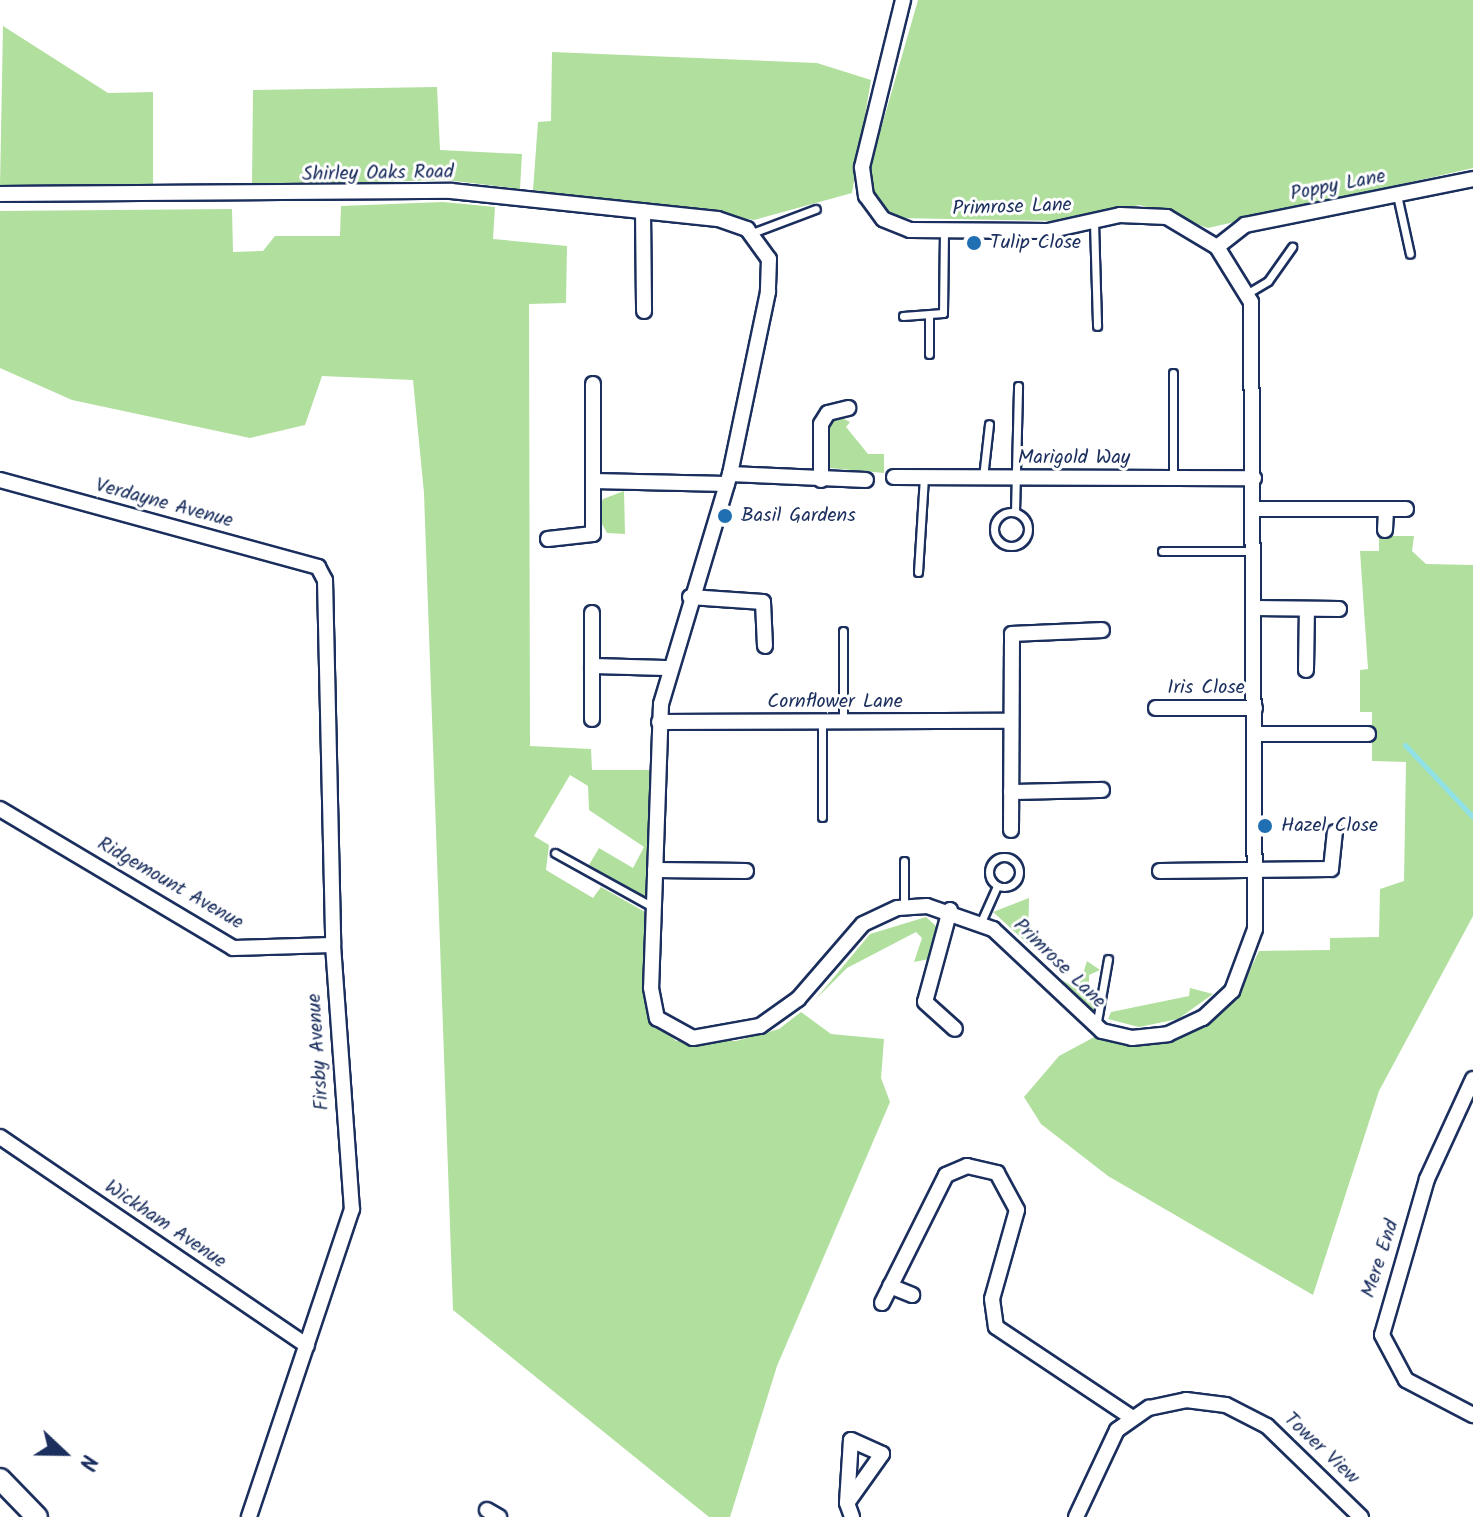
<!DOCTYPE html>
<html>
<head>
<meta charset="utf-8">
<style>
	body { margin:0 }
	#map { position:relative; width:1473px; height:1517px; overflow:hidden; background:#fff; font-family:Kalam,sans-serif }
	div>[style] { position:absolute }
	.green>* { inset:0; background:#b1df9e }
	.stream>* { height:5px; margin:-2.5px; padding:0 2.5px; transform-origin:2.5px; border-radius:2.5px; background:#8fe1e6 }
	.roads { filter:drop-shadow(2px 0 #1b2f5e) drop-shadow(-2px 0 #1b2f5e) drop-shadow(0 2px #1b2f5e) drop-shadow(0 -2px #1b2f5e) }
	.lane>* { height:7px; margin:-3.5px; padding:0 3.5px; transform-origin:3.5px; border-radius:3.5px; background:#fff }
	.lane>.ring { margin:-3.5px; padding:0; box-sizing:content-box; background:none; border:7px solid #fff; border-radius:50% }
	.street>* { height:14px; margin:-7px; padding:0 7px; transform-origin:7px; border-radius:7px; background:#fff }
	.secondary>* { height:20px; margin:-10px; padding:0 10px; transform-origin:10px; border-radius:10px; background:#fff }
	.dots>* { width:22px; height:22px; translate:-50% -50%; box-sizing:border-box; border:4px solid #fff; border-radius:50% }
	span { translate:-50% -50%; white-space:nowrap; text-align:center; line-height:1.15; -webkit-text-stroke:6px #fff; paint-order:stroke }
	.street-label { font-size:20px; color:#1b2f5e }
	.poi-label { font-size:20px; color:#1b2f5e }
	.left { translate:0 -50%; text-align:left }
	.north { position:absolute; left:24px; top:1413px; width:80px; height:80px; -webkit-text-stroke:6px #fff; paint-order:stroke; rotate:112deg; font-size:22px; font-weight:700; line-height:32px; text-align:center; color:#1b2f5e }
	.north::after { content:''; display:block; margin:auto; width:28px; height:36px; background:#1b2f5e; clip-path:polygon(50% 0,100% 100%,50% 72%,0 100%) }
</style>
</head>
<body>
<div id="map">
	<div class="green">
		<i style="clip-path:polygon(918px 0,1473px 0,1473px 168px,1208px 228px,1140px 205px,1063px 221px,897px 218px,877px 201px,868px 174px)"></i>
		<i style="clip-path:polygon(3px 26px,108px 93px,153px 92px,153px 186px,0 186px)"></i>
		<i style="clip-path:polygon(552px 52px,817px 63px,871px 80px,852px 193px,754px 220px,533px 190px,538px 122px,551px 121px)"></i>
		<i style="clip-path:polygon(437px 87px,440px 150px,522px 154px,520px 189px,447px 180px,252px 185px,253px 90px)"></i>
		<i style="clip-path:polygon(443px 202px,495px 207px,493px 239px,567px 246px,566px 303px,529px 304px,530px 746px,591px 749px,592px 770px,650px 770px,647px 899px,589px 865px,599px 848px,633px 868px,644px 847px,589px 810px,588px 786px,570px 775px,534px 836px,549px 845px,546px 870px,593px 898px,601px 887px,645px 912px,647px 1011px,676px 1041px,736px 1041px,779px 1029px,801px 1012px,831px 1034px,884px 1039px,881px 1078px,890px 1102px,777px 1366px,730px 1517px,709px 1517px,453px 1310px,424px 493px,413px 380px,322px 376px,305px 425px,250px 438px,72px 400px,0 368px,0 211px,232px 209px,233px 252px,263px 251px,275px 236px,340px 236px,341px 206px)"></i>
		<i style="clip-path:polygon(838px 416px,850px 422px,846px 427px,868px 454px,884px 454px,884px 473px,830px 468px,827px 426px)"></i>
		<i style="clip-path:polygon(624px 491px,625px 534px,607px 533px,597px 515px,603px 499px)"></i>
		<i style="clip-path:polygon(1379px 536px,1414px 536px,1412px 551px,1426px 564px,1473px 565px,1473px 916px,1379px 1091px,1313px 1295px,1108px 1176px,1041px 1124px,1024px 1097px,1059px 1056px,1098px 1035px,1146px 1044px,1207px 1023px,1239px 993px,1259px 951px,1330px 950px,1330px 938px,1379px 937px,1380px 889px,1404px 881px,1406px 762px,1372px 761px,1372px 712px,1360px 712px,1360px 670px,1368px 669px,1360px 551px,1379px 551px)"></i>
		<i style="clip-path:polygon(1029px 898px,1028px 944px,993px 912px)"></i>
		<i style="clip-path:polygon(926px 917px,937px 927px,929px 959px,914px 962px,922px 938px,916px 932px,847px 968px,815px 1000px,870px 934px)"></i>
		<i style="clip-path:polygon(1087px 961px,1100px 970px,1089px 975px,1089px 990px,1100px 991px,1094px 1012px,1060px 979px,1078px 989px)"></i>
		<i style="clip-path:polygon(1190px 988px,1213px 994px,1178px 1019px,1139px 1027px,1108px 1019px,1111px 1012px,1189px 996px)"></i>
	</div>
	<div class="stream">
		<i style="left:1405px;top:745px;width:99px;rotate:46.6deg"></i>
	</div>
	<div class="roads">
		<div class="lane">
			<i style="left:1397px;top:195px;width:60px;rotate:77.6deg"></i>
			<i style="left:1094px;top:222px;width:104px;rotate:88.3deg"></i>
			<i style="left:752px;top:233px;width:68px;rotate:-20.6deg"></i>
			<i style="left:1248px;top:293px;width:23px;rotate:-31deg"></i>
			<i style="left:1268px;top:281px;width:42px;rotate:-54.8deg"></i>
			<i style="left:903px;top:316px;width:40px;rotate:-4.3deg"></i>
			<i style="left:943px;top:313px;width:82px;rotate:-89.3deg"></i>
			<i style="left:929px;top:354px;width:38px;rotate:-90deg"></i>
			<i style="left:1173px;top:373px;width:105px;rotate:90deg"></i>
			<i style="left:983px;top:477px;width:53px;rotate:-83.5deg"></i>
			<i style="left:1015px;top:512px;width:126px;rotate:-88.6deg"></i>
			<i class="ring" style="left:994px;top:512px;width:27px;height:27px"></i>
			<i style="left:1162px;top:551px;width:90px"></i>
			<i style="left:918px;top:572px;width:95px;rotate:-86.4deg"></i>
			<i style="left:843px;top:631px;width:90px;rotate:90deg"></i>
			<i style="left:822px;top:722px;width:95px;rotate:90deg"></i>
			<i style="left:555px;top:853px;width:112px;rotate:28.9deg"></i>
			<i class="ring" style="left:989px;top:857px;width:23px;height:23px"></i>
			<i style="left:904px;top:861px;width:46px;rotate:90deg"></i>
			<i style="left:981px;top:922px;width:39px;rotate:-66deg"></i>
			<i style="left:1096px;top:1027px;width:69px;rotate:-80deg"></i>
		</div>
		<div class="street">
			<i style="left:0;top:194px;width:451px;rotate:-0.4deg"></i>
			<i style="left:451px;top:191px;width:268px;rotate:6deg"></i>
			<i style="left:718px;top:219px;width:31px;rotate:19deg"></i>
			<i style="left:747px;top:229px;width:37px;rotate:54deg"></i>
			<i style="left:769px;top:259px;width:33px;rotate:92deg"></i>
			<i style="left:768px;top:292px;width:186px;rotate:101.8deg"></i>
			<i style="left:730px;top:474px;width:240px;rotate:106.7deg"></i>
			<i style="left:661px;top:704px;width:284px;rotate:92deg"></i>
			<i style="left:651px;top:988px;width:31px;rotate:79deg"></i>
			<i style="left:657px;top:1018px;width:41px;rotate:29.1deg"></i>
			<i style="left:693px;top:1038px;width:68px;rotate:-10.2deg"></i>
			<i style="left:760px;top:1026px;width:47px;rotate:-35.4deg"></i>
			<i style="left:798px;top:999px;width:99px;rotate:-49.1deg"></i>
			<i style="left:863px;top:924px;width:38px;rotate:-25deg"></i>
			<i style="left:898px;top:908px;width:29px;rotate:-4deg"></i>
			<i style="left:927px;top:906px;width:70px;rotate:19.2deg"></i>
			<i style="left:993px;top:929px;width:149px;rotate:43.1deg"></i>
			<i style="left:1102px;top:1031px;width:31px;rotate:13deg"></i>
			<i style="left:1132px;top:1038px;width:36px;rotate:-6deg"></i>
			<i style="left:1168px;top:1034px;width:38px;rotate:-25deg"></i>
			<i style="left:1203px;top:1018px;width:40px;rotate:-43deg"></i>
			<i style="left:1232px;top:991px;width:66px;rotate:-69.6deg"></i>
			<i style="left:1255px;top:929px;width:627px;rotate:-90.37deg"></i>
			<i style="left:1251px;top:302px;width:65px;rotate:-121.7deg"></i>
			<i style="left:1217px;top:247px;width:58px;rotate:-149deg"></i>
			<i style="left:1167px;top:217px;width:47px;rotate:-177.6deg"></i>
			<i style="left:1120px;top:215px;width:74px;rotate:167.5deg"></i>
			<i style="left:1048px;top:231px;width:138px;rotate:-179.6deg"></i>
			<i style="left:910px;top:230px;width:29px;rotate:-158deg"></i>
			<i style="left:883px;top:219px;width:29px;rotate:-126deg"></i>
			<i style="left:866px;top:196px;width:29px;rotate:-98deg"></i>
			<i style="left:862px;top:167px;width:172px;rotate:-76.2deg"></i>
			<i style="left:643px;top:211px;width:100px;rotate:89.4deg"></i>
			<i style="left:1217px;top:247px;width:36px;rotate:-38deg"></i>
			<i style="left:1245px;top:225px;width:233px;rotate:-11.4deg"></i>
			<i style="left:730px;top:474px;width:136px;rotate:2.5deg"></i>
			<i style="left:894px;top:477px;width:360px;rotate:0.2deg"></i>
			<i style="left:0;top:480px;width:330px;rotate:15.3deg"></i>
			<i style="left:318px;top:567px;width:15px;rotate:62deg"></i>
			<i style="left:325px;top:580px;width:365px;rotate:88.7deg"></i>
			<i style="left:333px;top:945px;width:265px;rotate:85.9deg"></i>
			<i style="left:352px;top:1209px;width:325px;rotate:108.5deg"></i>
			<i style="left:821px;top:480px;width:56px;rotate:-90deg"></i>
			<i style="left:821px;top:424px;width:13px;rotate:-58deg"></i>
			<i style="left:828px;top:413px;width:21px;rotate:-14deg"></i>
			<i style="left:593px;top:481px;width:134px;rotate:1.3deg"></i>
			<i style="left:1255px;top:509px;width:151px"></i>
			<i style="left:1385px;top:530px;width:21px;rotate:-87deg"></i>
			<i style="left:548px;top:539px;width:45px;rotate:-6.3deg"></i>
			<i style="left:593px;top:534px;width:150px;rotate:-90deg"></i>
			<i style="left:690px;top:597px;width:73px;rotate:3.9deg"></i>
			<i style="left:763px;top:602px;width:44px;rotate:87.4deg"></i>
			<i style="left:1255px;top:608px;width:84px;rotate:0.7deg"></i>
			<i style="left:592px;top:613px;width:106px;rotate:90deg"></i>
			<i style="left:592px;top:666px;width:75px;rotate:1.5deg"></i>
			<i style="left:1306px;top:670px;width:61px;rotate:-89.1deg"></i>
			<i style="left:1156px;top:708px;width:99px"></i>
			<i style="left:659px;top:722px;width:351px;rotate:-0.2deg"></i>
			<i style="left:1255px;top:734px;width:113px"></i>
			<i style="left:1011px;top:792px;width:91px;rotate:-1.3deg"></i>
			<i style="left:0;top:809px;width:271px;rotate:30.8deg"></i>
			<i style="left:233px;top:948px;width:100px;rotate:-1.7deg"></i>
			<i style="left:1011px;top:830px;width:196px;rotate:-89.7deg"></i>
			<i style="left:1012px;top:634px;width:90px;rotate:-2.5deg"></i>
			<i style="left:655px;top:870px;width:91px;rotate:0.6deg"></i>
			<i style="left:1160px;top:871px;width:171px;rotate:-0.7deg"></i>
			<i style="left:1331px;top:869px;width:37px;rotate:-84deg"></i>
			<i style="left:950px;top:910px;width:95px;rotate:105.2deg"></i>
			<i style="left:925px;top:1002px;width:40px;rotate:42deg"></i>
			<i style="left:1473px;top:1079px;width:110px;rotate:114.7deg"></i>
			<i style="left:1427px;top:1179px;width:162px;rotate:106.1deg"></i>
			<i style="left:1382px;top:1335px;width:51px;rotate:61.9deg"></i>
			<i style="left:1406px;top:1380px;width:76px;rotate:27.6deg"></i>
			<i style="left:0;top:1137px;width:371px;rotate:34.2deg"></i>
			<i style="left:890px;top:1286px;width:24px;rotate:22deg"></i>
			<i style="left:882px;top:1303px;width:143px;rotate:-63.4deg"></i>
			<i style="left:946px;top:1175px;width:23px;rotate:-23deg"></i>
			<i style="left:967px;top:1166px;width:31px;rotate:13deg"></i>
			<i style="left:997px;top:1173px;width:42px;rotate:61.6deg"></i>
			<i style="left:1017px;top:1210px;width:92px;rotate:105.7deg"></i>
			<i style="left:992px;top:1299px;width:28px;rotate:82deg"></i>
			<i style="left:996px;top:1327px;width:162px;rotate:33.7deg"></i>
			<i style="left:847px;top:1503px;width:63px;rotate:-86.4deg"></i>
			<i style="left:851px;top:1440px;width:34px;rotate:24deg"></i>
			<i style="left:882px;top:1454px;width:60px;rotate:125.5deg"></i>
			<i style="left:847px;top:1503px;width:15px;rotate:70deg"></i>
			<i style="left:487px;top:1510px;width:14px;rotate:30deg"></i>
			<i style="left:1076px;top:1517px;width:96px;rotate:-64.8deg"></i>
			<i style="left:1117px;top:1430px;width:39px;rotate:-35deg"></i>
			<i style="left:1149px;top:1408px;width:38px;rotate:-12deg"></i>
			<i style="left:1186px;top:1400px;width:40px;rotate:7.1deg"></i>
			<i style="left:1226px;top:1405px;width:46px;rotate:27.1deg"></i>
			<i style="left:1267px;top:1426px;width:131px;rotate:44.1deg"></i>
		</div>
		<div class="secondary">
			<i style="left:0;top:1479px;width:53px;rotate:45.8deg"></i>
		</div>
	</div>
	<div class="dots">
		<i style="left:974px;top:243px;background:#1f6fb2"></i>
		<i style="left:725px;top:516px;background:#1f6fb2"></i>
		<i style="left:1265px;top:826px;background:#1f6fb2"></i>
	</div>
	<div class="street-label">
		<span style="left:378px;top:174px;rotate:-1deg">Shirley Oaks Road</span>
		<span style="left:1338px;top:186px;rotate:-11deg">Poppy Lane</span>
		<span style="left:1012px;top:208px;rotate:-2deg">Primrose Lane</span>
		<span style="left:1074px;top:458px">Marigold Way</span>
		<span style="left:164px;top:504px;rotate:15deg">Verdayne Avenue</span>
		<span style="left:1206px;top:688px">Iris Close</span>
		<span style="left:835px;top:702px">Cornflower Lane</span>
		<span style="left:170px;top:884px;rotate:30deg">Ridgemount Avenue</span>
		<span style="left:1059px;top:964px;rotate:44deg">Primrose Lane</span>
		<span style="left:319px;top:1052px;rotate:-94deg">Firsby Avenue</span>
		<span style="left:165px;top:1225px;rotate:34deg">Wickham Avenue</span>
		<span style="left:1381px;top:1259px;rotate:-72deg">Mere End</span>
		<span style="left:1321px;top:1449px;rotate:43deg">Tower View</span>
	</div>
	<div class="poi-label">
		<span class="left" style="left:990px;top:243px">Tulip Close</span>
		<span class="left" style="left:741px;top:516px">Basil Gardens</span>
		<span class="left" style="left:1281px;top:826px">Hazel Close</span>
	</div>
	<div class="north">N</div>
</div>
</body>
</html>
